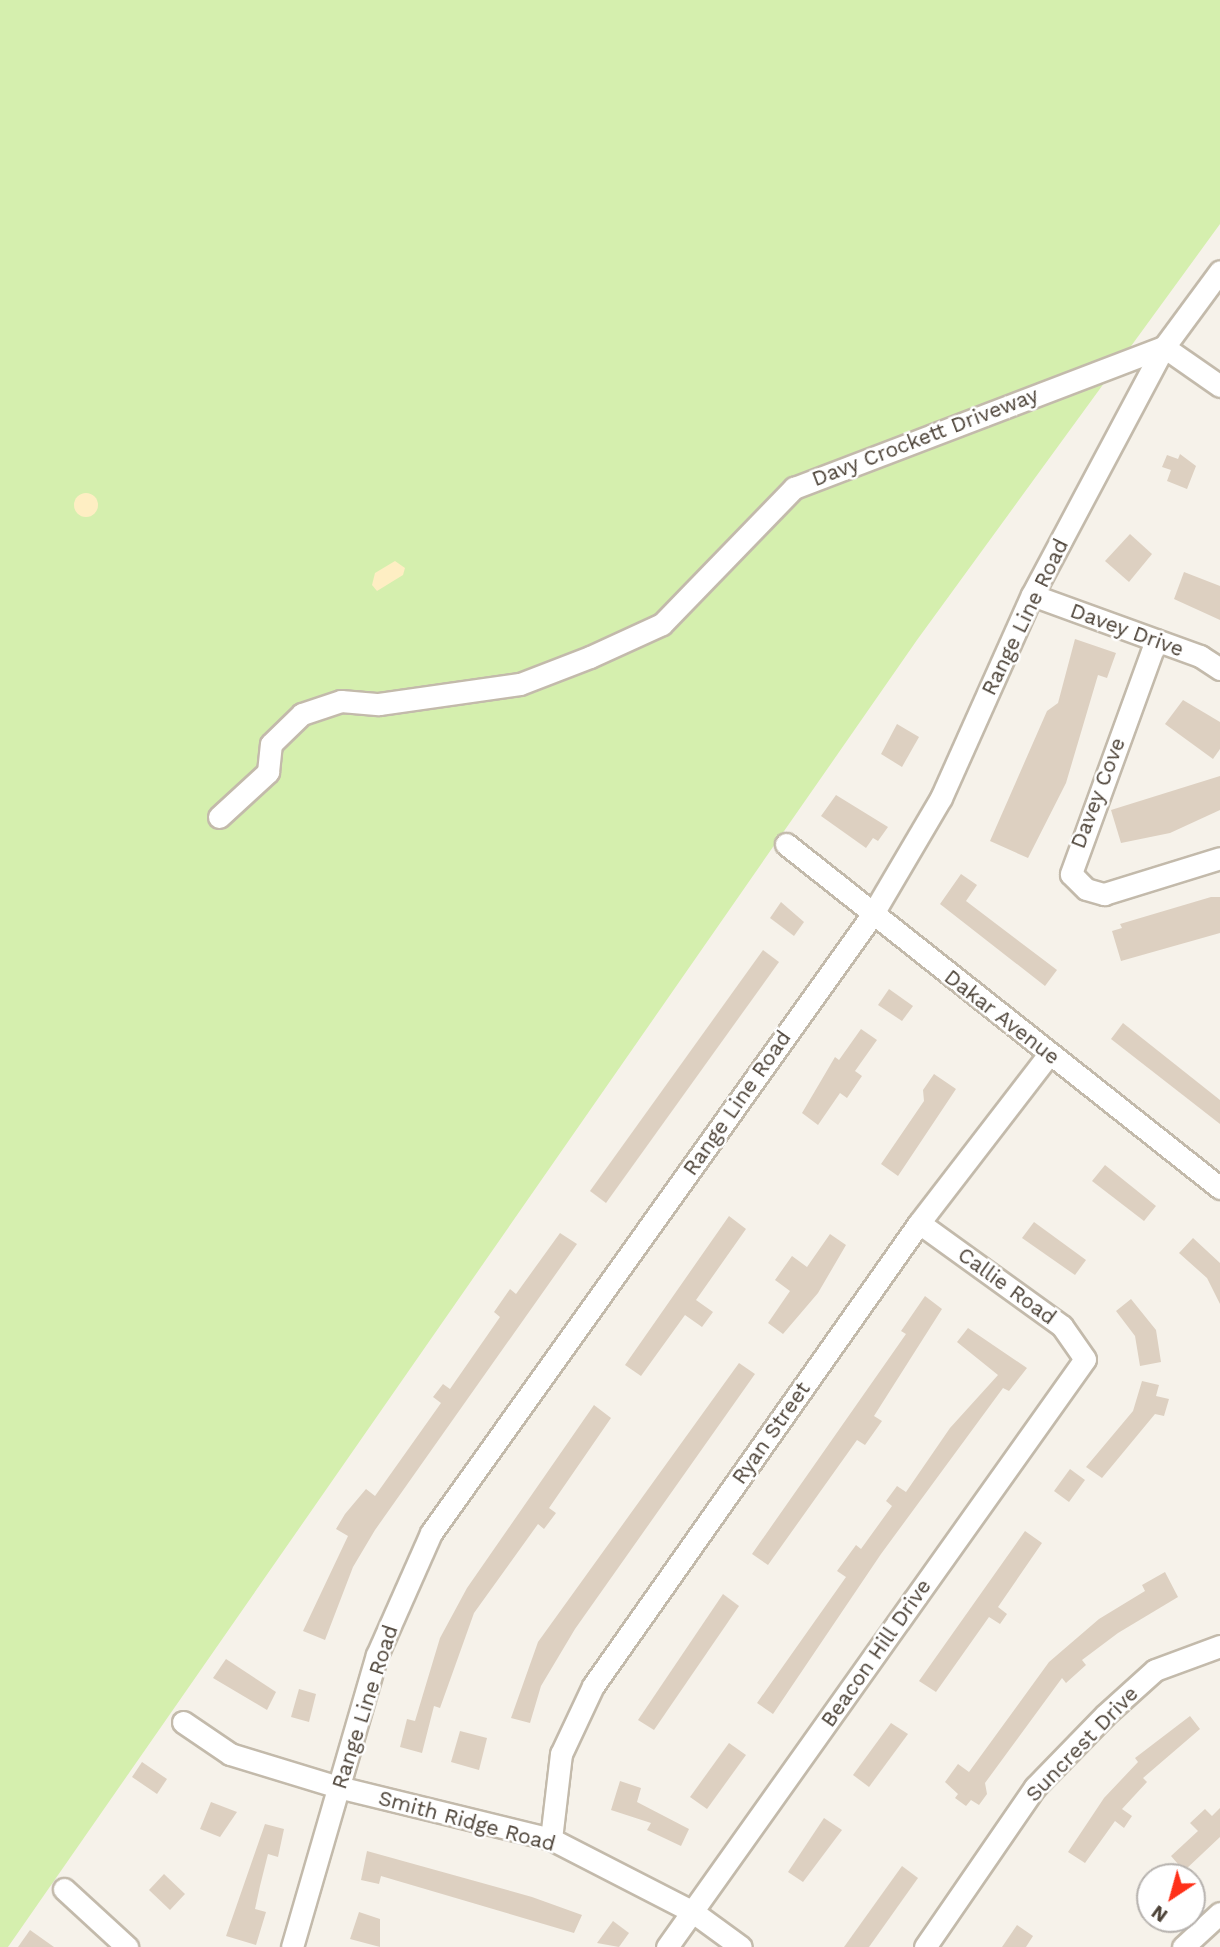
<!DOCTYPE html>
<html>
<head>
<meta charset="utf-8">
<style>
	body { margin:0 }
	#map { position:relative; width:1220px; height:1947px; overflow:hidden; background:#f6f2ea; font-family:"Work Sans",sans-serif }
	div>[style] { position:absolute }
	.green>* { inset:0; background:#d5efae }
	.sand>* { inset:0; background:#feeec3 }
	.round { border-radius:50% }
	.building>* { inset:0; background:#ddd0c1 }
	.roads { filter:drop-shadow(2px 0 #c3baab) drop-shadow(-2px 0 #c3baab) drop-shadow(0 2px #c3baab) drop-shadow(0 -2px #c3baab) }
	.minor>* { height:21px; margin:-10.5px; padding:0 10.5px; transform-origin:10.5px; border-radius:10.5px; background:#fff }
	span { translate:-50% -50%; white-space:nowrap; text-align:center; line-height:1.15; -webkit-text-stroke:5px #fff; paint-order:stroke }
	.street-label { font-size:21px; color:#4c4237 }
	.north { position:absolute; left:1136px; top:1863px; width:70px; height:70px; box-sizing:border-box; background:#fff; border:2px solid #b7b3af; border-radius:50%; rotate:216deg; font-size:19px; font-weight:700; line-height:28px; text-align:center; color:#4c4237 }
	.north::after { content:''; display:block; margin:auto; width:24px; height:32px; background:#ff3018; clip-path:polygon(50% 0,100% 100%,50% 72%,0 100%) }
</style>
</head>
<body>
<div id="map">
	<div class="green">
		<i style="clip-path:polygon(0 0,1220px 0,1220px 224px,917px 640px,8px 1947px,0 1947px)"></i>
	</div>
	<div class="sand">
		<i class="round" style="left:74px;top:493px;width:24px;height:24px"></i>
		<i style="clip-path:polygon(395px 561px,405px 568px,403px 575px,377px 591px,372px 585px,375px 573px)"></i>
	</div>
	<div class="building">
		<i style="clip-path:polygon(1180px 454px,1196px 466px,1187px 489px,1167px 481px,1171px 470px,1162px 467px,1167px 455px,1178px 459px)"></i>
		<i style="clip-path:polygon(1130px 534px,1152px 554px,1129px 582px,1105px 561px)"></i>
		<i style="clip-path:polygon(1184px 572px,1220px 586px,1220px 620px,1174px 599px)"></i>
		<i style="clip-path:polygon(1075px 639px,1116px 653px,1107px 678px,1098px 675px,1066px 783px,1028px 858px,990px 841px,1047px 711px,1058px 703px)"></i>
		<i style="clip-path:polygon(1183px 700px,1220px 722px,1220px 749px,1213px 759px,1165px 724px)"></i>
		<i style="clip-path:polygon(897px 724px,919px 737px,902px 767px,881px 754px)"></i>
		<i style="clip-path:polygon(1220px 776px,1220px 810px,1170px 833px,1121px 843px,1111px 810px)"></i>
		<i style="clip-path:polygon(836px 795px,888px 827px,878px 841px,873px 838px,866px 848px,821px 816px)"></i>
		<i style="clip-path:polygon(961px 874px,977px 885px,966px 901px,1057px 970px,1045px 986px,940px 904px)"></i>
		<i style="clip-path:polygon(1211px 897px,1220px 897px,1220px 933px,1121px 961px,1112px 931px,1122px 928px,1120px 924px)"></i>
		<i style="clip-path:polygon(781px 902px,804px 922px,794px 936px,770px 918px)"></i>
		<i style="clip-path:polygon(763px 950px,779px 962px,606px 1203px,590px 1191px)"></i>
		<i style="clip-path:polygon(889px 989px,913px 1006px,902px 1021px,878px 1005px)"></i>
		<i style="clip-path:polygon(1123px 1023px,1220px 1100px,1220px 1124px,1111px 1039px)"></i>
		<i style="clip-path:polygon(861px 1029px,877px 1040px,855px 1071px,862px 1076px,847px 1098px,840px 1093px,818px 1125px,802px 1113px,835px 1057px,839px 1060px)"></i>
		<i style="clip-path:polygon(934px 1074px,956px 1089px,898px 1176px,881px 1164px,924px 1101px,923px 1090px)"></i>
		<i style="clip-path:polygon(1105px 1165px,1156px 1206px,1144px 1221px,1092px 1181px)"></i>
		<i style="clip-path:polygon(729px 1216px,746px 1229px,696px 1300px,713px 1312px,702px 1327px,685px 1315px,641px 1376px,625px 1365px)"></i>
		<i style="clip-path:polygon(1034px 1222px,1086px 1260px,1075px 1275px,1022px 1238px)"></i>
		<i style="clip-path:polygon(560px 1233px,577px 1244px,375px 1530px,353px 1567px,325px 1640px,303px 1631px,348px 1536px,336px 1529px,345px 1514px,366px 1489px,375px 1496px,441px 1403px,433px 1397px,443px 1384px,450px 1389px,500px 1317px,494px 1312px,510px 1289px,516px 1294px)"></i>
		<i style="clip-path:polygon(830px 1234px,846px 1245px,818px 1293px,783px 1334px,768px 1323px,790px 1291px,775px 1280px,792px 1256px,807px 1267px)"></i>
		<i style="clip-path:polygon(1193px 1238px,1220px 1263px,1220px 1304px,1207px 1278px,1179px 1253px)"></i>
		<i style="clip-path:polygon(925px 1296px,942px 1309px,874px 1416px,882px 1421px,865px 1445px,857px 1440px,768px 1565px,752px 1554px,906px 1334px,901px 1331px)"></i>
		<i style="clip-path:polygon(1131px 1299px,1156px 1330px,1161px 1362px,1140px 1366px,1135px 1336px,1116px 1311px)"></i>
		<i style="clip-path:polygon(968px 1328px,1027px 1368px,1009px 1391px,1003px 1388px,881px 1554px,773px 1714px,757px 1703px,846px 1577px,837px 1571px,856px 1545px,861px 1549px,892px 1506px,886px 1501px,897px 1486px,906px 1492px,950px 1428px,998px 1375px,957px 1342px)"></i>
		<i style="clip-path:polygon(739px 1363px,755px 1374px,575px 1629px,541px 1686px,530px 1723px,511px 1718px,538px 1642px)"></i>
		<i style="clip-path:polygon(1142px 1381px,1159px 1385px,1156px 1396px,1169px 1399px,1164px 1416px,1155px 1414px,1102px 1478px,1086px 1467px,1133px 1411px)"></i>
		<i style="clip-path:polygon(594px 1405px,611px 1418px,549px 1508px,556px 1513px,544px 1529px,538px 1524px,474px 1613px,440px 1708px,434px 1706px,422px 1753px,400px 1747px,407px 1719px,415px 1721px,440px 1638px,467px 1588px)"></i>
		<i style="clip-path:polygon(1070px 1469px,1085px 1480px,1069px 1502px,1054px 1491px)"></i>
		<i style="clip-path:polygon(1025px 1531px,1042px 1543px,998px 1607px,1007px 1614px,1000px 1624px,989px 1617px,936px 1692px,919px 1681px)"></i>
		<i style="clip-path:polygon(1165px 1572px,1178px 1597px,1118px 1633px,1082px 1660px,1086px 1665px,1066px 1683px,1062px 1678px,985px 1783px,987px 1794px,979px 1805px,971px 1800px,966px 1806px,955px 1798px,958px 1794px,945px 1782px,958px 1764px,969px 1772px,1049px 1662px,1099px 1619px,1145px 1591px,1142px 1585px)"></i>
		<i style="clip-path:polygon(723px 1594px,739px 1606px,654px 1730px,638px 1720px)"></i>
		<i style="clip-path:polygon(226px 1659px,276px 1692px,267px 1710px,213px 1678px)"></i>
		<i style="clip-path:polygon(299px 1689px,316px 1694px,309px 1722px,291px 1717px)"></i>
		<i style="clip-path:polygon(1190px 1716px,1200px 1729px,1143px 1778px,1147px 1782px,1122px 1809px,1132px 1816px,1124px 1828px,1115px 1821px,1085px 1863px,1068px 1852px,1104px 1798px,1138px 1762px,1135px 1758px)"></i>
		<i style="clip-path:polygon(891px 1723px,908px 1734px,869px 1787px,853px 1775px)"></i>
		<i style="clip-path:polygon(460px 1731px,487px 1738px,479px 1770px,451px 1762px)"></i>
		<i style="clip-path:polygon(729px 1743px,746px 1755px,707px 1809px,690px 1797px)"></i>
		<i style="clip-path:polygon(142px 1762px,167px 1779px,157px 1794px,132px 1777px)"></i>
		<i style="clip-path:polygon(620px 1781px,641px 1788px,637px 1802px,689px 1829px,681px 1846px,647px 1830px,651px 1823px,611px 1810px)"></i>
		<i style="clip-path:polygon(211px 1802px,237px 1812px,220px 1837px,200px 1829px)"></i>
		<i style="clip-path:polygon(1220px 1808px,1220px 1837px,1184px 1871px,1171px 1856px,1198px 1831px,1190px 1823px,1205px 1809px,1212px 1816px)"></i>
		<i style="clip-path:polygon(824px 1818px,842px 1830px,803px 1882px,788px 1872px)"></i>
		<i style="clip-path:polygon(265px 1824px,284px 1829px,278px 1857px,268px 1854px,260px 1886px,255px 1909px,266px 1912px,256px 1945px,226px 1936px)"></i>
		<i style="clip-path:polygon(367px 1851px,532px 1897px,582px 1915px,574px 1933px,381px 1876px,379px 1884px,361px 1880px)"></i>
		<i style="clip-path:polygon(902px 1866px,918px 1878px,869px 1947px,844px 1947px)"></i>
		<i style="clip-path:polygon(164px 1874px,185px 1894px,170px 1910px,149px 1890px)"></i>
		<i style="clip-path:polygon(359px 1912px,380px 1919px,380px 1947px,350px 1939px)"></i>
		<i style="clip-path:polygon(613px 1921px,629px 1933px,619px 1947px,597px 1943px)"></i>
		<i style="clip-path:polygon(1017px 1925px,1033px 1936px,1026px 1947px,1002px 1947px)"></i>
		<i style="clip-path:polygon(30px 1930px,54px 1947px,18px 1947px)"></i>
	</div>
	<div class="roads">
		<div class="minor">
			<i style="left:1164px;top:347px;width:68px;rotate:34.9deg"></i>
			<i style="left:1032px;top:595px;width:179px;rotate:20deg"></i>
			<i style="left:1200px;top:656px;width:24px;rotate:33deg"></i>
			<i style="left:1156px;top:640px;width:249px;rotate:110deg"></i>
			<i style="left:1071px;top:874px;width:21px;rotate:45deg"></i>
			<i style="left:1086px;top:889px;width:19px;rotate:16deg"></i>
			<i style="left:1104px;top:894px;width:121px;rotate:-17.2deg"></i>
			<i style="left:219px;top:817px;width:67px;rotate:-42.6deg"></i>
			<i style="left:268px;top:772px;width:28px;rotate:-84deg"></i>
			<i style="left:271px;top:744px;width:43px;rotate:-44.1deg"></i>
			<i style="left:302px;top:714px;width:41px;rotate:-18.4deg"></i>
			<i style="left:341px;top:701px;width:38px;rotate:5deg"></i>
			<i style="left:379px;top:704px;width:142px;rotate:-8.1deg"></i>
			<i style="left:520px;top:684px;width:75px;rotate:-21.1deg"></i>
			<i style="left:590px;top:657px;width:79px;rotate:-24.6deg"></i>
			<i style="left:662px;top:624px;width:190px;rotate:-45.9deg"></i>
			<i style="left:794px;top:488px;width:396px;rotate:-20.9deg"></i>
			<i style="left:786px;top:844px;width:554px;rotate:38.4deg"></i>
			<i style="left:183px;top:1722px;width:57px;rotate:34.2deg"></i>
			<i style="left:230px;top:1754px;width:113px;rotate:17deg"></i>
			<i style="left:338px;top:1787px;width:219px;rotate:13.7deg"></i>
			<i style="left:551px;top:1839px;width:160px;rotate:27.2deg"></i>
			<i style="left:693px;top:1912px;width:59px;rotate:36.1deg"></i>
			<i style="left:551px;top:1839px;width:86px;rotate:-83.3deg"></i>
			<i style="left:561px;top:1754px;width:75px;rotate:-64.8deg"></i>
			<i style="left:593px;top:1686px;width:566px;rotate:-54.85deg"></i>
			<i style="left:919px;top:1223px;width:213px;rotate:-52.4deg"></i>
			<i style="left:64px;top:1889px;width:86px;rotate:42.6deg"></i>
			<i style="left:292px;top:1947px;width:304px;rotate:-73.8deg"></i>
			<i style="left:377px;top:1655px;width:133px;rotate:-66.1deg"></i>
			<i style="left:431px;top:1533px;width:759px;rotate:-54.49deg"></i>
			<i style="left:872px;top:915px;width:136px;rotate:-59.5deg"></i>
			<i style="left:941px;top:798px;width:222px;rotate:-65.9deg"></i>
			<i style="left:1032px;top:595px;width:281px;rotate:-62deg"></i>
			<i style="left:1164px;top:347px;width:94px;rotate:-53.6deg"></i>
			<i style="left:667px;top:1947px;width:721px;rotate:-54.59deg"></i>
			<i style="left:1085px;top:1359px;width:40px;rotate:-124.9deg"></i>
			<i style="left:1062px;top:1326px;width:176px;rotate:-144.2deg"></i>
			<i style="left:925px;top:1947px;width:194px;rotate:-55.5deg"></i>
			<i style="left:1035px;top:1787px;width:100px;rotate:-45.8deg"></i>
			<i style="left:1105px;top:1715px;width:67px;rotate:-42deg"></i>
			<i style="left:1155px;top:1670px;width:69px;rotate:-20.3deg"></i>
			<i style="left:1183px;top:1947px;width:50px;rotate:-42.6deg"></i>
		</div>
	</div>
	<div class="street-label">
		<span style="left:925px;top:437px;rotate:-21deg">Davy Crockett Driveway</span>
		<span style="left:1025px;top:617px;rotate:-64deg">Range Line Road</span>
		<span style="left:1127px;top:630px;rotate:20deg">Davey Drive</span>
		<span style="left:1098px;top:793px;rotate:-69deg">Davey Cove</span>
		<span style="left:1002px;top:1017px;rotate:38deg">Dakar Avenue</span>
		<span style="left:737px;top:1103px;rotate:-55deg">Range Line Road</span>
		<span style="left:1007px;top:1286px;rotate:36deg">Callie Road</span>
		<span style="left:771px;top:1433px;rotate:-55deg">Ryan Street</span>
		<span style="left:876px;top:1653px;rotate:-55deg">Beacon Hill Drive</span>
		<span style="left:365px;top:1707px;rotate:-72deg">Range Line Road</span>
		<span style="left:1082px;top:1744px;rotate:-46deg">Suncrest Drive</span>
		<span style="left:467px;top:1821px;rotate:15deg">Smith Ridge Road</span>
	</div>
	<div class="north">N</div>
</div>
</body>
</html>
